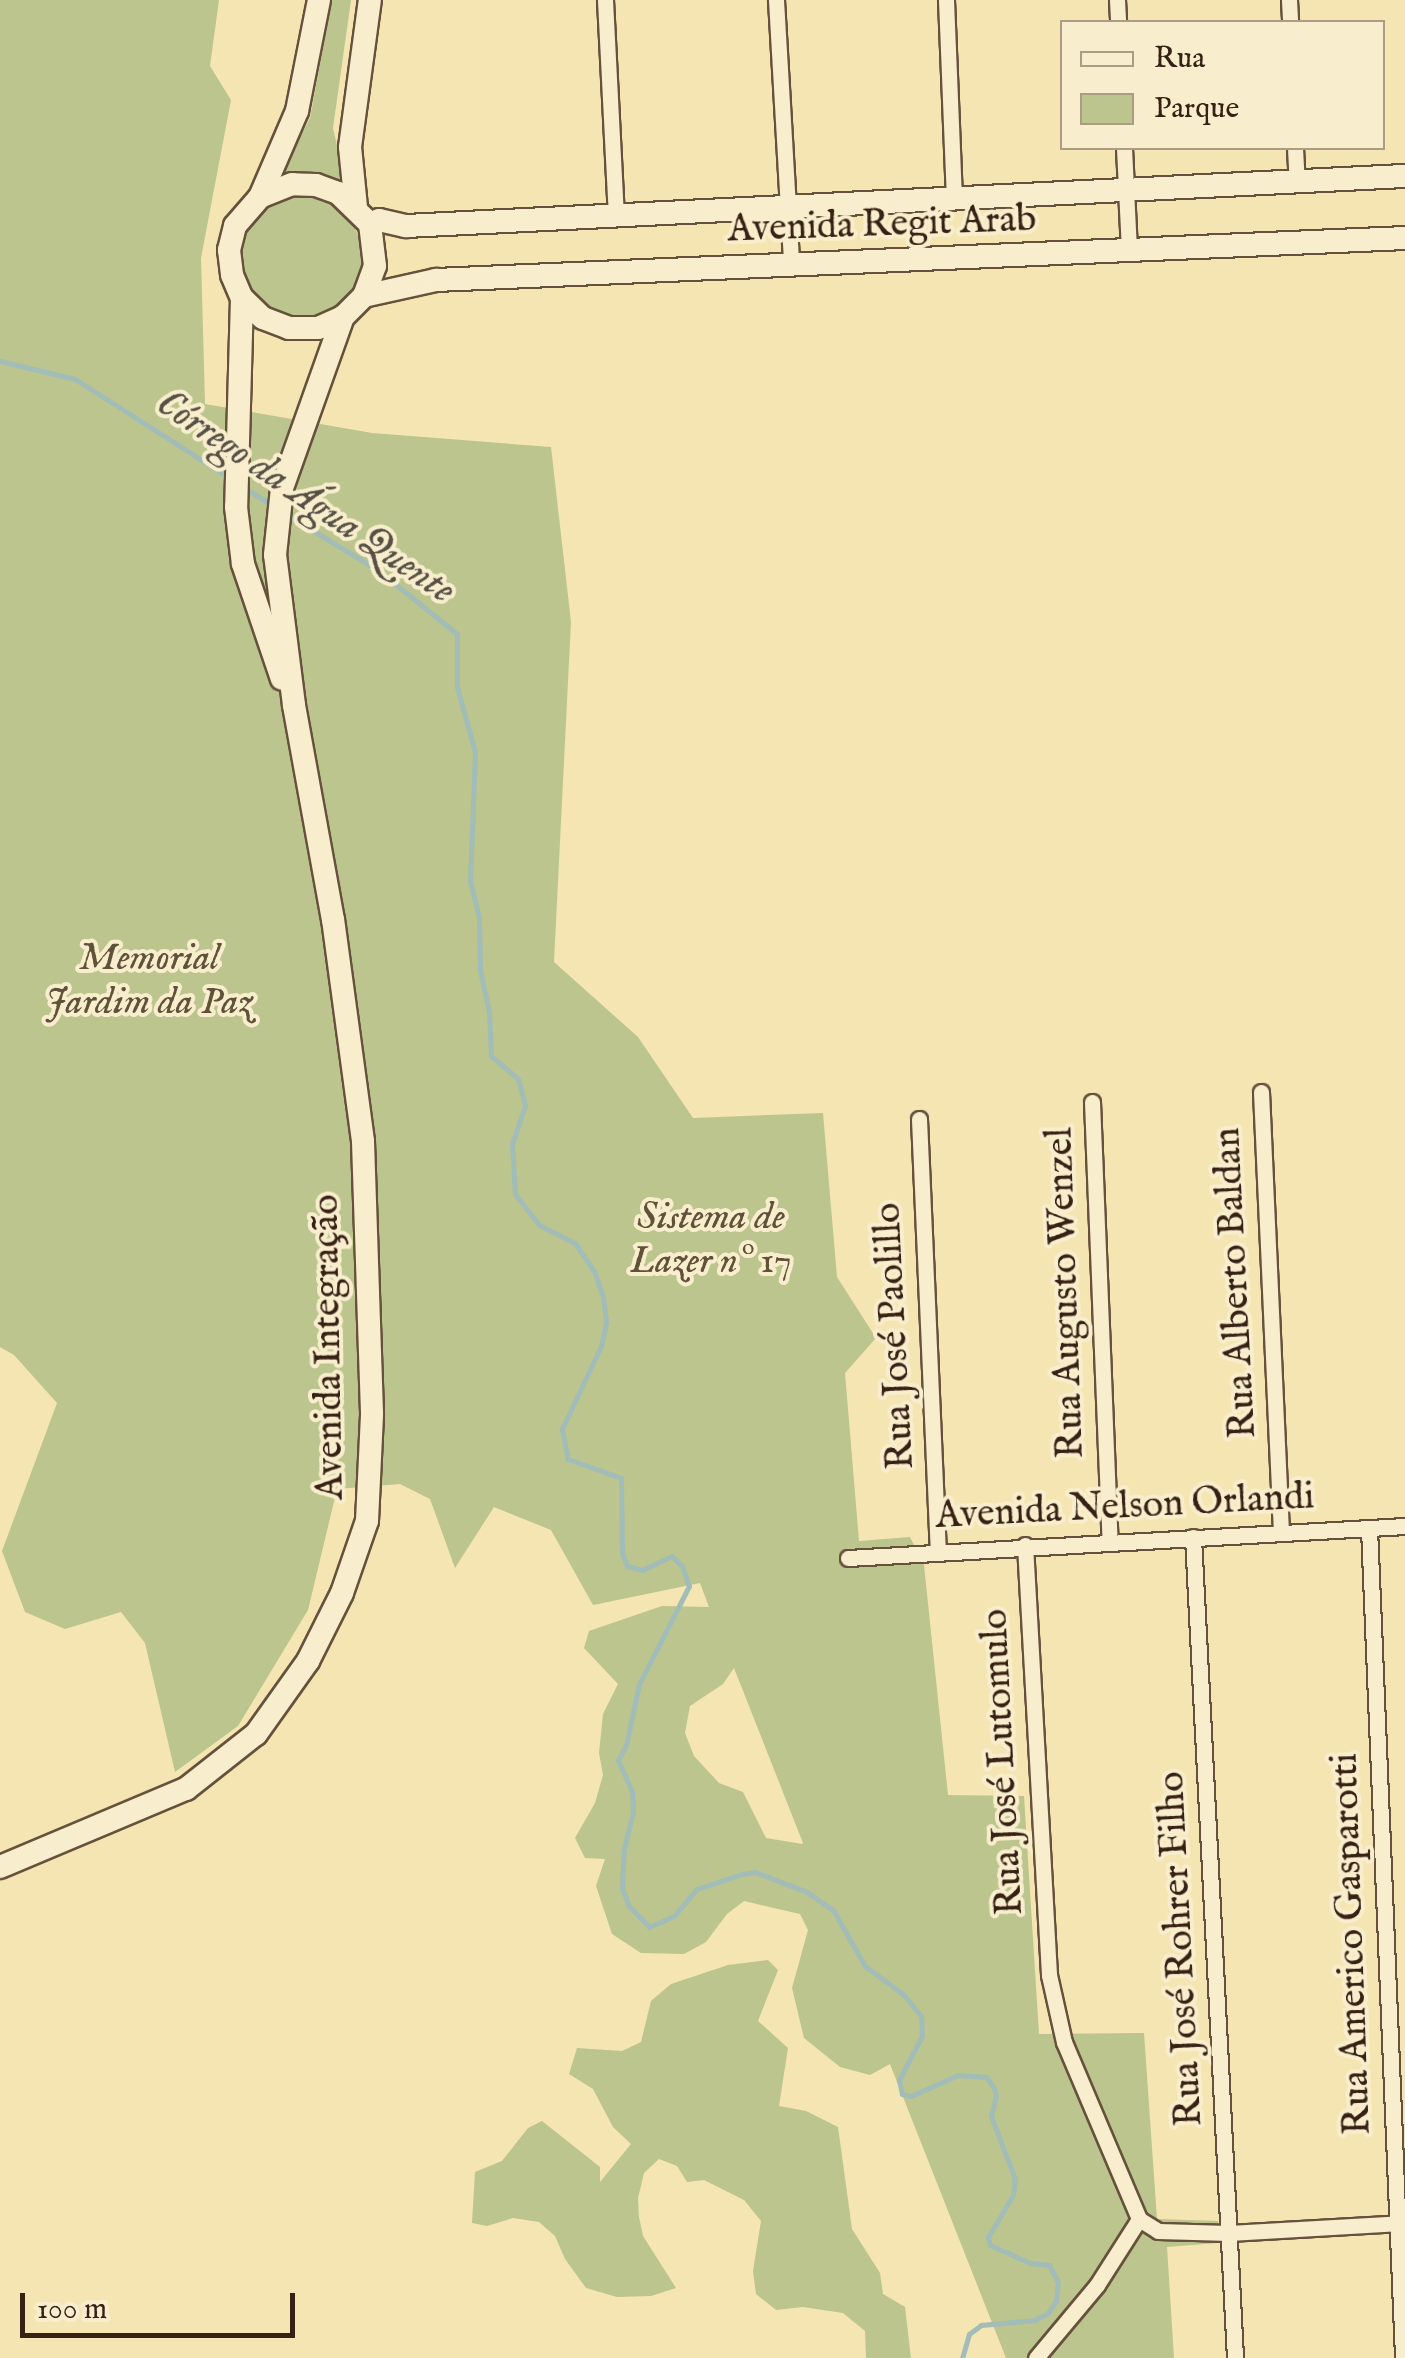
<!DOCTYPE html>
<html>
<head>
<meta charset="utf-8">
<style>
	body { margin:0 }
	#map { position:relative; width:1405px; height:2358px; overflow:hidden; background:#f4e5b2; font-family:"IM FELL English",serif }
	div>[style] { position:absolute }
	.green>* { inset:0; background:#bbc58d }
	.round { border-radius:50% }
	.stream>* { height:5px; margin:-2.5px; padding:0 2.5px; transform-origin:2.5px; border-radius:2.5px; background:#a2bcb8 }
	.roads { filter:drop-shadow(2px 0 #66523c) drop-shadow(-2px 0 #66523c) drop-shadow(0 2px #66523c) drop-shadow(0 -2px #66523c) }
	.street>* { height:15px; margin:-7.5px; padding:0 7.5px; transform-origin:7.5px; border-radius:7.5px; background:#f8eecd }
	.secondary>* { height:22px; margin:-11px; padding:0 11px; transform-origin:11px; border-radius:11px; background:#f8eecd }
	span { translate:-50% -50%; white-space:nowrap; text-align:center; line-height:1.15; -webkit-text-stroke:8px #f8eecd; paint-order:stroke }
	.street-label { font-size:38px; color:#372114 }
	.park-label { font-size:38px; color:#5f5238; font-style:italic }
	.water-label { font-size:40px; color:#575045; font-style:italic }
	.legend { position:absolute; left:1060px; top:20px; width:325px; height:130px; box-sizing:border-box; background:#f8eecd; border:2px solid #ab9c83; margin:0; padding:12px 18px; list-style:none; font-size:30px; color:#372114 }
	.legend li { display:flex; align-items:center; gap:20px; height:50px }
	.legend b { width:50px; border:2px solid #ab9c83 }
	.scale { position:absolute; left:20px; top:2293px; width:275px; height:45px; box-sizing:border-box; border:5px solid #372114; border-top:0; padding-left:12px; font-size:30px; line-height:35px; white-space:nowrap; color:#372114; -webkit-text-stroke:8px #f8eecd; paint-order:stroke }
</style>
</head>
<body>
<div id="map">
	<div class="green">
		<i style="clip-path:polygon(evenodd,0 0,219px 0,210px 66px,231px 100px,201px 258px,205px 404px,372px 433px,551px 447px,571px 622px,554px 962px,638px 1037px,693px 1118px,823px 1113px,837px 1277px,876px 1338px,845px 1373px,859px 1541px,910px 1537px,924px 1565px,948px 1795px,1024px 1796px,1039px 2034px,1144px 2033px,1157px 2219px,1218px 2221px,1217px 2243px,1167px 2247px,1174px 2358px,1006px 2358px,890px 2064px,870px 2075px,840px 2067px,804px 2038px,792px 1988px,808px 1930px,800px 1914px,744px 1901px,727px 1914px,706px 1942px,684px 1954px,641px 1953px,612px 1934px,596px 1886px,605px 1859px,585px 1858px,575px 1838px,595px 1803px,603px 1775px,599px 1753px,603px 1714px,618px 1684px,584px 1648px,589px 1631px,662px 1606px,709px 1607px,700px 1583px,593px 1605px,551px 1530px,494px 1507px,455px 1568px,430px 1499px,400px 1484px,337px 1489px,308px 1610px,238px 1726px,175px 1772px,145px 1643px,121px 1612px,65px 1629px,25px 1612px,2px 1551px,57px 1403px,14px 1355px,0 1347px,0 0,734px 1668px,803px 1843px,802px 1844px,766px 1838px,743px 1792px,719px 1783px,694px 1756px,685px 1733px,690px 1706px,723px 1684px,734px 1668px)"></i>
		<i style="clip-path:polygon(332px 0,351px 0,333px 128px,346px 185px,280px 177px,310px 118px)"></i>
		<i class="round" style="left:240px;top:196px;width:122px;height:122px"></i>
		<i style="clip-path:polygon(768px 1960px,778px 1970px,758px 2021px,788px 2048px,779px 2106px,806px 2111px,838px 2127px,852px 2229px,880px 2273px,883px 2294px,905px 2307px,911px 2358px,866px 2358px,865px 2331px,843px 2313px,803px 2307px,776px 2310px,756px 2294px,753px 2271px,761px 2221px,744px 2200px,704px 2180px,687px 2182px,677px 2166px,659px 2159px,644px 2173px,638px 2198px,639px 2217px,643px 2236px,676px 2288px,651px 2296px,617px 2297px,586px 2288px,565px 2259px,555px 2236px,539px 2222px,513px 2218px,487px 2226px,472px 2223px,475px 2172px,502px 2161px,528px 2128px,542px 2121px,600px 2167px,600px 2182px,631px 2144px,613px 2127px,593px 2089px,569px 2074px,577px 2048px,622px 2051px,641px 2042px,651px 2001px,671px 1984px,728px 1965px)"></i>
	</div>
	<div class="stream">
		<i style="left:0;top:361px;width:77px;rotate:13.5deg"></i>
		<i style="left:75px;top:379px;width:184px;rotate:32.6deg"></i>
		<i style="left:243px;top:487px;width:34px;rotate:32deg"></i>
		<i style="left:286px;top:514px;width:109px;rotate:31.5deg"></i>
		<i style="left:379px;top:571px;width:100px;rotate:38.9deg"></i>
		<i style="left:457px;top:634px;width:53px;rotate:90deg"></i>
		<i style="left:457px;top:687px;width:67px;rotate:74.5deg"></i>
		<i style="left:475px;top:752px;width:129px;rotate:92.2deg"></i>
		<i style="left:470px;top:881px;width:38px;rotate:76deg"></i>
		<i style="left:479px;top:918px;width:52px;rotate:88.9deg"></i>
		<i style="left:480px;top:970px;width:43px;rotate:77.9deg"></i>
		<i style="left:489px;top:1012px;width:44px;rotate:87.4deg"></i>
		<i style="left:491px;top:1056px;width:35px;rotate:40deg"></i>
		<i style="left:518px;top:1079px;width:28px;rotate:75deg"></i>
		<i style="left:525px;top:1106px;width:40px;rotate:108.9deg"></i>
		<i style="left:512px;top:1144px;width:50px;rotate:86.6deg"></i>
		<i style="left:515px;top:1194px;width:39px;rotate:52deg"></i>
		<i style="left:539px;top:1225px;width:40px;rotate:26.6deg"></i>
		<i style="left:575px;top:1243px;width:36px;rotate:56deg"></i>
		<i style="left:595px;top:1273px;width:25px;rotate:72deg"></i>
		<i style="left:603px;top:1297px;width:26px;rotate:83deg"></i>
		<i style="left:606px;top:1323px;width:24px;rotate:102deg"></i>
		<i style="left:601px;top:1346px;width:92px;rotate:115.2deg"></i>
		<i style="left:562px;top:1429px;width:31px;rotate:79deg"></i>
		<i style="left:568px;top:1459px;width:56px;rotate:19.7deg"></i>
		<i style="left:621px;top:1478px;width:75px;rotate:89.2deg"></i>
		<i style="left:622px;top:1553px;width:14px;rotate:69deg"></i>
		<i style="left:627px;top:1566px;width:16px;rotate:15deg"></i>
		<i style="left:642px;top:1570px;width:33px;rotate:-25deg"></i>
		<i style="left:672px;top:1556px;width:14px;rotate:45deg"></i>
		<i style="left:682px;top:1566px;width:21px;rotate:71deg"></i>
		<i style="left:689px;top:1586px;width:110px;rotate:117deg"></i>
		<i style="left:639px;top:1684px;width:62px;rotate:102deg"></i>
		<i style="left:626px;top:1745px;width:17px;rotate:118deg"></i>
		<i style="left:618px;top:1760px;width:35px;rotate:66deg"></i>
		<i style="left:632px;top:1792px;width:20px;rotate:87deg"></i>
		<i style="left:633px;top:1812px;width:36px;rotate:104deg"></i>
		<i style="left:624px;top:1847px;width:41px;rotate:92.8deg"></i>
		<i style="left:622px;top:1888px;width:19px;rotate:69deg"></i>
		<i style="left:629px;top:1906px;width:29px;rotate:46deg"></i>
		<i style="left:649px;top:1927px;width:27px;rotate:-24deg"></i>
		<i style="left:674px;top:1916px;width:35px;rotate:-50deg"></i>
		<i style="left:697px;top:1889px;width:47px;rotate:-18.4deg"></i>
		<i style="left:742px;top:1874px;width:13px;rotate:-9deg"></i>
		<i style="left:755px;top:1872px;width:56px;rotate:21deg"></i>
		<i style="left:807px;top:1892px;width:32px;rotate:35deg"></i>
		<i style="left:833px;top:1910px;width:64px;rotate:60.3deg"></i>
		<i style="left:865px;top:1966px;width:49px;rotate:36.6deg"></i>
		<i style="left:904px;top:1995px;width:27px;rotate:51deg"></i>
		<i style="left:921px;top:2016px;width:20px;rotate:87deg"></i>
		<i style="left:922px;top:2036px;width:50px;rotate:117.6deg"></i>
		<i style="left:899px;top:2080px;width:14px;rotate:78deg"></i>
		<i style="left:902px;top:2094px;width:9px;rotate:13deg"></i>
		<i style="left:911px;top:2096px;width:51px;rotate:-24.1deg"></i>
		<i style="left:958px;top:2075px;width:28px;rotate:4deg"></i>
		<i style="left:986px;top:2077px;width:11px;rotate:52deg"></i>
		<i style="left:993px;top:2086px;width:9px;rotate:72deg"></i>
		<i style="left:996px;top:2095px;width:22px;rotate:103deg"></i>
		<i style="left:991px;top:2116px;width:67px;rotate:69.1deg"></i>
		<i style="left:1015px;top:2179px;width:16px;rotate:97deg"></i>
		<i style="left:1013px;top:2195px;width:49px;rotate:120.8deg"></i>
		<i style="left:988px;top:2237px;width:8px;rotate:76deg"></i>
		<i style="left:990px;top:2245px;width:44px;rotate:24.2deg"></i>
		<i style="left:1030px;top:2263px;width:19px;rotate:6deg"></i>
		<i style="left:1049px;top:2265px;width:19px;rotate:62deg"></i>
		<i style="left:1058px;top:2282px;width:19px;rotate:96deg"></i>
		<i style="left:1056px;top:2301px;width:14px;rotate:124deg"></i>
		<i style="left:1048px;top:2313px;width:15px;rotate:152deg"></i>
		<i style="left:1035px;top:2320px;width:54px;rotate:174.7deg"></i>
		<i style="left:981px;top:2325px;width:15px;rotate:143deg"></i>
		<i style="left:969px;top:2334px;width:25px;rotate:106deg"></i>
	</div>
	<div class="roads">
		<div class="street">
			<i style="left:605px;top:0;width:215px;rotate:87.1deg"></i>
			<i style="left:776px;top:0;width:263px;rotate:86.7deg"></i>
			<i style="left:946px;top:0;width:198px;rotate:87.7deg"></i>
			<i style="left:1117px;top:0;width:22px;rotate:87deg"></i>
			<i style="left:1289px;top:0;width:22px;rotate:87deg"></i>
			<i style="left:1124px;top:148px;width:104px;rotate:87.2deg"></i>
			<i style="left:1295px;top:148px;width:34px;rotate:87deg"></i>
			<i style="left:1261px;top:1092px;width:439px;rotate:87.4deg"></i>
			<i style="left:1092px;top:1102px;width:439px;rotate:87.7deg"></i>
			<i style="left:919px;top:1119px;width:431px;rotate:87.5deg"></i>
			<i style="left:1369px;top:1528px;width:831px;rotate:87.65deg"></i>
			<i style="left:1193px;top:1537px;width:822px;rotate:87.07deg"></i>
			<i style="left:1025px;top:1545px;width:431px;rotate:86.8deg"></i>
			<i style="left:1049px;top:1975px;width:69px;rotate:77.4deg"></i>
			<i style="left:1064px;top:2042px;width:192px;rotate:67deg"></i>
			<i style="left:848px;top:1558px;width:558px;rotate:-3.29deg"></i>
			<i style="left:1139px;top:2219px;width:22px;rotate:32deg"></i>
			<i style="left:1158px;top:2231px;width:71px;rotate:1.6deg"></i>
			<i style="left:1229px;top:2233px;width:176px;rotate:-3.3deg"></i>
			<i style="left:1036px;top:2358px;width:95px;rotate:-50.1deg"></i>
			<i style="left:1097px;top:2285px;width:78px;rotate:-57.5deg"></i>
		</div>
		<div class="secondary">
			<i style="left:260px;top:197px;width:94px;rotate:-66.7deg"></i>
			<i style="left:297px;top:111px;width:113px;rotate:-78.8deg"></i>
			<i style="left:356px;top:207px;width:60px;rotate:-95.7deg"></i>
			<i style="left:350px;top:147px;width:148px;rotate:-82.3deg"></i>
			<i style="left:370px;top:224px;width:10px;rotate:-24deg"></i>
			<i style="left:379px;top:220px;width:28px;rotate:13deg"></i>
			<i style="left:406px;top:226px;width:1000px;rotate:-2.87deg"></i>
			<i style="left:364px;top:296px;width:74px;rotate:-12.5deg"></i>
			<i style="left:436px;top:280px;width:970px;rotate:-2.48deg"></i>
			<i style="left:242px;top:298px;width:209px;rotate:91.6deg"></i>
			<i style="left:236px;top:507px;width:57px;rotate:83deg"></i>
			<i style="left:243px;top:564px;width:121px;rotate:71.3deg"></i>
			<i style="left:0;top:1867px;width:202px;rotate:-22.8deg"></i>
			<i style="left:186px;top:1789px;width:89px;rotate:-38.2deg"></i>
			<i style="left:256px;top:1734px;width:90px;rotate:-54.5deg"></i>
			<i style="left:308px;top:1661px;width:76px;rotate:-63.4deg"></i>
			<i style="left:342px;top:1593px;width:76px;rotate:-70.9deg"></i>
			<i style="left:367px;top:1521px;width:108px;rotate:-87.3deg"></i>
			<i style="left:372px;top:1413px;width:272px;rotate:-91.9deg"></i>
			<i style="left:363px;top:1141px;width:223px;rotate:-97.7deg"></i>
			<i style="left:333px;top:920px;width:219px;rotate:-100.3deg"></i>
			<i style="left:294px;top:705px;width:151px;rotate:-97.2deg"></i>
			<i style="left:275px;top:555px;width:67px;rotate:-84deg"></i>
			<i style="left:282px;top:488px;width:182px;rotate:-70.4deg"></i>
			<i style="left:343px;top:317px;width:30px;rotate:-45deg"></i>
			<i style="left:364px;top:296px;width:32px;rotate:-70deg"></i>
			<i style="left:375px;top:266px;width:42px;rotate:-96.8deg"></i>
			<i style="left:370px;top:224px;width:45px;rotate:-135.9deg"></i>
			<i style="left:338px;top:193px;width:23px;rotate:-160deg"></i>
			<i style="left:316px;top:185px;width:24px;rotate:-178deg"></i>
			<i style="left:292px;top:184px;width:35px;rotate:158deg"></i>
			<i style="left:260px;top:197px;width:38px;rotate:131deg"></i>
			<i style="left:235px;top:226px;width:25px;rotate:104deg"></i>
			<i style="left:229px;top:250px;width:25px;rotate:83deg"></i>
			<i style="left:232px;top:275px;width:25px;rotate:67deg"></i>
			<i style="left:242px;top:298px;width:29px;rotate:44deg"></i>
			<i style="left:263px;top:318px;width:28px;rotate:21deg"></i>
			<i style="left:289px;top:328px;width:29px"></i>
			<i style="left:318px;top:328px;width:27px;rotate:-24deg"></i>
		</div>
	</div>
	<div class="street-label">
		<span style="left:882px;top:226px;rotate:-2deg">Avenida Regit Arab</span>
		<span style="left:1237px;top:1283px;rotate:-93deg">Rua Alberto Baldan</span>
		<span style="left:1067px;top:1293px;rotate:-92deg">Rua Augusto Wenzel</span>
		<span style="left:896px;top:1336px;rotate:-93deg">Rua José Paolillo</span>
		<span style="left:330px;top:1347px;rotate:-91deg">Avenida Integração</span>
		<span style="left:1125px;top:1508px;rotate:-3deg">Avenida Nelson Orlandi</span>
		<span style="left:1004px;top:1762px;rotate:-93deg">Rua José Lutomulo</span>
		<span style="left:1353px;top:1944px;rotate:-92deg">Rua Americo Gasparotti</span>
		<span style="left:1182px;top:1949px;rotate:-93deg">Rua José Rohrer Filho</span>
	</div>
	<div class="park-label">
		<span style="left:149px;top:982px">Memorial<br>Jardim da Paz</span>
		<span style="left:711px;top:1241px">Sistema de<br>Lazer nº 17</span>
	</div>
	<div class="water-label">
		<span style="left:305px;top:498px;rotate:34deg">Córrego da Água Quente</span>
	</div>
	<ul class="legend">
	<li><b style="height:12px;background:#f8eecd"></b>Rua</li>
	<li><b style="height:28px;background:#bbc58d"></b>Parque</li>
	</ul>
	<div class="scale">100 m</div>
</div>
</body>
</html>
